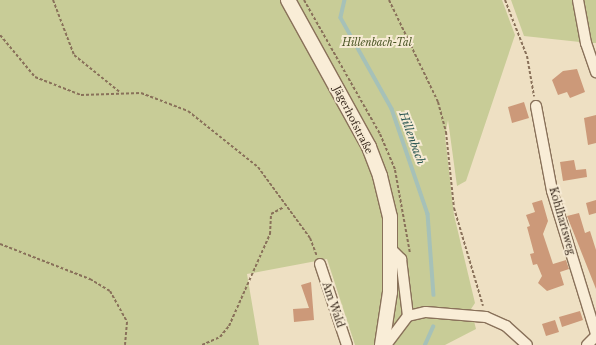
<!DOCTYPE html>
<html>
<head>
<meta charset="utf-8">
<style>
	body { margin:0 }
	#map { position:relative; width:596px; height:345px; overflow:hidden; background:#eee0c3; font-family:"Libre Baskerville",serif }
	div>[style] { position:absolute }
	.green>* { inset:0; background:#c8cc97 }
	.stream>* { height:3.5px; margin:-1.75px; padding:0 1.75px; transform-origin:1.75px; border-radius:1.75px; background:#a6c1b8 }
	.building>* { inset:0; background:#cc9979 }
	.path>* { height:2px; margin-top:-1px; transform-origin:0; background:repeating-linear-gradient(90deg,#89715a 0 3px,transparent 0 5px) }
	.roads { filter:drop-shadow(1px 0 #89715a) drop-shadow(-1px 0 #89715a) drop-shadow(0 1px #89715a) drop-shadow(0 -1px #89715a) }
	.street>* { height:10px; margin:-5px; padding:0 5px; transform-origin:5px; border-radius:5px; background:#f9edd7 }
	.secondary>* { height:14px; margin:-7px; padding:0 7px; transform-origin:7px; border-radius:7px; background:#f9edd7 }
	span { translate:-50% -50%; white-space:nowrap; text-align:center; line-height:1.15; -webkit-text-stroke:4px #f6ead3; paint-order:stroke }
	.park-label { font-size:10px; color:#4b5525; font-style:italic }
	.street-label { font-size:10px; color:#392a1e }
	.water-label { font-size:11px; color:#2d5854; font-style:italic }
</style>
</head>
<body>
<div id="map">
	<div class="green">
		<i style="clip-path:polygon(0 0,502px 0,515px 35px,466px 181px,457px 186px,448px 120px,445px 136px,454px 215px,475px 303px,471px 309px,476px 329px,445px 345px,355px 345px,327px 259px,247px 274px,259px 345px,0 345px)"></i>
		<i style="clip-path:polygon(511px 0,573px 0,580px 42px,524px 36px)"></i>
		<i style="clip-path:polygon(580px 0,596px 0,596px 43px,592px 43px)"></i>
	</div>
	<div class="stream">
		<i style="left:345px;top:0;width:18px;rotate:103deg"></i>
		<i style="left:341px;top:18px;width:104px;rotate:60.7deg"></i>
		<i style="left:392px;top:109px;width:111px;rotate:71.1deg"></i>
		<i style="left:428px;top:214px;width:81px;rotate:85.8deg"></i>
		<i style="left:425px;top:345px;width:20px;rotate:-66deg"></i>
	</div>
	<div class="building">
		<i style="clip-path:polygon(577px 69px,585px 92px,570px 98px,567px 92px,558px 95px,552px 80px,563px 71px)"></i>
		<i style="clip-path:polygon(524px 102px,529px 118px,512px 123px,508px 107px)"></i>
		<i style="clip-path:polygon(596px 115px,596px 143px,588px 145px,584px 118px)"></i>
		<i style="clip-path:polygon(574px 160px,576px 170px,586px 169px,587px 177px,563px 181px,560px 162px)"></i>
		<i style="clip-path:polygon(542px 200px,548px 221px,543px 234px,553px 264px,566px 260px,569px 269px,560px 272px,564px 285px,547px 291px,538px 283px,542px 276px,537px 264px,533px 265px,530px 254px,534px 253px,527px 227px,530px 226px,526px 215px,535px 212px,532px 203px)"></i>
		<i style="clip-path:polygon(596px 200px,596px 213px,589px 215px,586px 203px)"></i>
		<i style="clip-path:polygon(579px 213px,585px 233px,590px 231px,596px 250px,596px 289px,567px 216px)"></i>
		<i style="clip-path:polygon(311px 282px,314px 320px,294px 322px,293px 309px,309px 308px,301px 285px)"></i>
		<i style="clip-path:polygon(580px 311px,583px 320px,562px 327px,559px 317px)"></i>
		<i style="clip-path:polygon(555px 320px,559px 332px,546px 336px,542px 324px)"></i>
	</div>
	<div class="path">
		<i style="left:53px;top:0;width:59px;rotate:69.1deg"></i>
		<i style="left:74px;top:55px;width:60px;rotate:39deg"></i>
		<i style="left:304px;top:0;width:154px;rotate:60.4deg"></i>
		<i style="left:380px;top:134px;width:39px;rotate:67deg"></i>
		<i style="left:395px;top:170px;width:84px;rotate:79.8deg"></i>
		<i style="left:389px;top:0;width:113px;rotate:64.3deg"></i>
		<i style="left:438px;top:102px;width:31px;rotate:75deg"></i>
		<i style="left:446px;top:132px;width:76px;rotate:84deg"></i>
		<i style="left:454px;top:208px;width:102px;rotate:73.5deg"></i>
		<i style="left:505px;top:0;width:60px;rotate:68.6deg"></i>
		<i style="left:527px;top:56px;width:41px;rotate:80.1deg"></i>
		<i style="left:0;top:35px;width:55px;rotate:50.2deg"></i>
		<i style="left:35px;top:77px;width:49px;rotate:21.4deg"></i>
		<i style="left:81px;top:95px;width:60px;rotate:-1.9deg"></i>
		<i style="left:141px;top:93px;width:50px;rotate:21deg"></i>
		<i style="left:188px;top:111px;width:90px;rotate:38.7deg"></i>
		<i style="left:258px;top:167px;width:88px;rotate:53.8deg"></i>
		<i style="left:310px;top:238px;width:19px;rotate:69deg"></i>
		<i style="left:0;top:244px;width:97px;rotate:21.3deg"></i>
		<i style="left:90px;top:279px;width:23px;rotate:31deg"></i>
		<i style="left:110px;top:291px;width:35px;rotate:61deg"></i>
		<i style="left:127px;top:322px;width:23px;rotate:95deg"></i>
		<i style="left:202px;top:345px;width:20px;rotate:-24deg"></i>
		<i style="left:220px;top:337px;width:14px;rotate:-51deg"></i>
		<i style="left:229px;top:326px;width:101px;rotate:-66deg"></i>
		<i style="left:270px;top:234px;width:20px;rotate:-87deg"></i>
		<i style="left:271px;top:214px;width:15px;rotate:-28deg"></i>
	</div>
	<div class="roads">
		<div class="street">
			<i style="left:578px;top:0;width:44px;rotate:79.5deg"></i>
			<i style="left:586px;top:43px;width:31px;rotate:71deg"></i>
			<i style="left:536px;top:106px;width:86px;rotate:79.3deg"></i>
			<i style="left:552px;top:191px;width:150px;rotate:72.9deg"></i>
			<i style="left:390px;top:248px;width:16px;rotate:45deg"></i>
			<i style="left:401px;top:259px;width:57px;rotate:83deg"></i>
			<i style="left:320px;top:264px;width:85px;rotate:71.6deg"></i>
			<i style="left:386px;top:345px;width:36px;rotate:-53deg"></i>
			<i style="left:408px;top:316px;width:18px;rotate:-13deg"></i>
			<i style="left:426px;top:312px;width:60px;rotate:4.8deg"></i>
			<i style="left:486px;top:317px;width:22px;rotate:24deg"></i>
			<i style="left:506px;top:326px;width:28px;rotate:42deg"></i>
			<i style="left:587px;top:345px;width:13px;rotate:-45deg"></i>
		</div>
		<div class="secondary">
			<i style="left:288px;top:0;width:168px;rotate:61.1deg"></i>
			<i style="left:369px;top:147px;width:31px;rotate:69deg"></i>
			<i style="left:380px;top:176px;width:42px;rotate:76.3deg"></i>
			<i style="left:390px;top:217px;width:75px;rotate:90deg"></i>
			<i style="left:390px;top:292px;width:54px;rotate:98.6deg"></i>
		</div>
	</div>
	<div class="park-label">
		<span style="left:377px;top:43px">Hillenbach-Tal</span>
	</div>
	<div class="street-label">
		<span style="left:353px;top:120px;rotate:63deg">Jägerhofstraße</span>
		<span style="left:562px;top:221px;rotate:74deg">Kohlhartsweg</span>
		<span style="left:333px;top:305px;rotate:71deg">Am Wald</span>
	</div>
	<div class="water-label">
		<span style="left:412px;top:138px;rotate:70deg">Hillenbach</span>
	</div>
</div>
</body>
</html>
